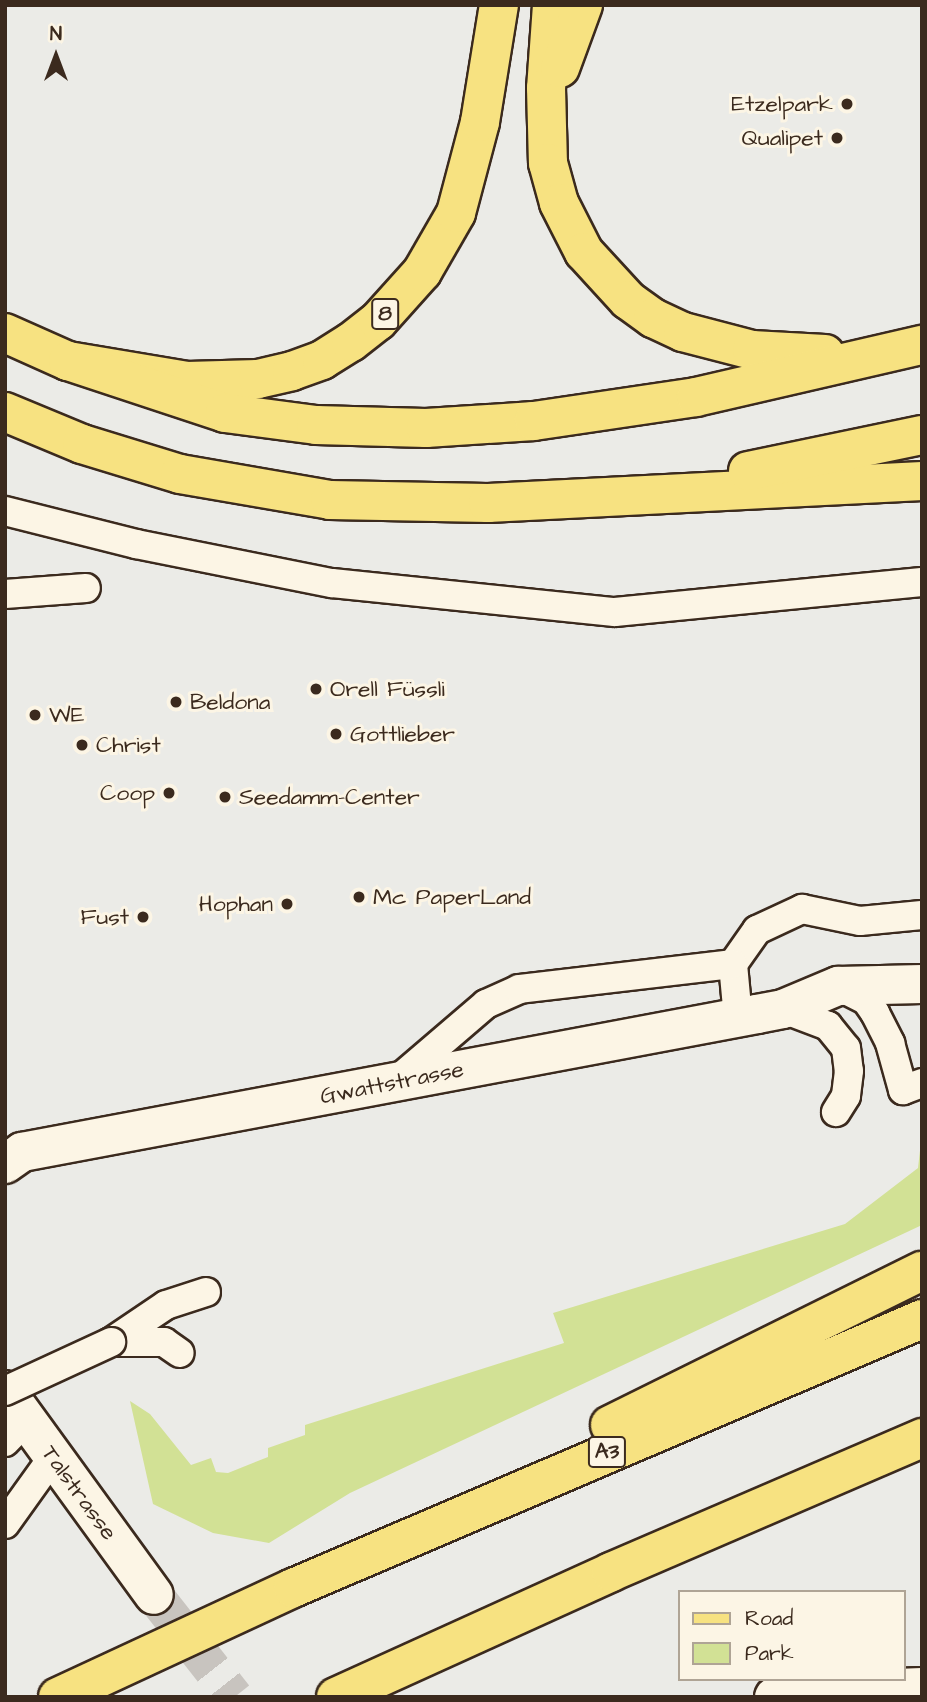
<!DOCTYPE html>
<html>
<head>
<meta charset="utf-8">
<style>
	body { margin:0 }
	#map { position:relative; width:927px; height:1702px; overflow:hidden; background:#ebebe7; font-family:"Architects Daughter",sans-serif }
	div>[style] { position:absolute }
	.green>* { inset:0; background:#d2e195 }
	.street-tunnel>* { height:38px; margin-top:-19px; transform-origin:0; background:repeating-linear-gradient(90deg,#c8c4bf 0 38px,transparent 0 57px) }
	.roads { filter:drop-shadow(2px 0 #3b2a1e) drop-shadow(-2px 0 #3b2a1e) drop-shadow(0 2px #3b2a1e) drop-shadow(0 -2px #3b2a1e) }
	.lane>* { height:28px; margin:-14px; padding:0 14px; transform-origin:14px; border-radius:14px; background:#fcf5e5 }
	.street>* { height:38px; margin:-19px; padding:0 19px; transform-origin:19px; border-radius:19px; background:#fcf5e5 }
	.primary>* { height:38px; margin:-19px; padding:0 19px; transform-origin:19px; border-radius:19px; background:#f7e281 }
	.highway>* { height:38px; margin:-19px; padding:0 19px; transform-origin:19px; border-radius:19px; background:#f7e281 }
	.bridges { filter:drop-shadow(2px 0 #3b2a1e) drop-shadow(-2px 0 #3b2a1e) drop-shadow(0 2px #3b2a1e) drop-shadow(0 -2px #3b2a1e) }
	.lane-bridge>* { height:28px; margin:-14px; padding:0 14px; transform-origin:14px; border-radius:14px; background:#fcf5e5 }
	.dots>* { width:19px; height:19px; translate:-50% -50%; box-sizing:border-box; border:4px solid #fcf5e5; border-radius:50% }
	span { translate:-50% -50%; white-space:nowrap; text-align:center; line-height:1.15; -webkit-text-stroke:6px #fcf5e5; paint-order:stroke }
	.shield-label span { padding:2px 5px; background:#fcf5e5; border:2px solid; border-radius:5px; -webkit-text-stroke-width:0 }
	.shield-label { font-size:21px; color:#3b2a1e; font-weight:700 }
	.poi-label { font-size:23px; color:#3b2a1e }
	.right { translate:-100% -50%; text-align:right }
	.left { translate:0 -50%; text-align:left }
	.street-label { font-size:23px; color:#3b2a1e }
	.frame { position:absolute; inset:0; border:7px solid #3b2a1e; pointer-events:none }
	.legend { position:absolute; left:678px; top:1590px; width:228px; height:91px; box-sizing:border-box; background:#fcf5e5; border:2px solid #afa495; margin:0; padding:9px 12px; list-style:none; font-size:21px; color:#3b2a1e }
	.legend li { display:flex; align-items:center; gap:14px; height:35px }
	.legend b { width:35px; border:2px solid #afa495 }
	.north { position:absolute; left:21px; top:21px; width:70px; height:70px; -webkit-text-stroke:5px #fcf5e5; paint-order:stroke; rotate:0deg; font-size:19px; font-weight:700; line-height:28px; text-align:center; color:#3b2a1e }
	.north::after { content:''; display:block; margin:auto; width:24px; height:32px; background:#3b2a1e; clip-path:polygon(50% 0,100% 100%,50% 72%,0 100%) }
</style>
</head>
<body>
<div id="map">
	<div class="green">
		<i style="clip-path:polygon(922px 1133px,922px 1225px,350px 1493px,269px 1543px,213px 1533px,153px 1504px,130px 1401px,150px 1414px,191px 1465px,211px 1458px,216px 1472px,228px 1473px,268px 1457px,268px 1448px,305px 1435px,305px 1425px,564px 1343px,553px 1313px,845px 1224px,918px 1168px)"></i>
	</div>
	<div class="street-tunnel">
		<i style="left:154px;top:1595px;width:130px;rotate:51.9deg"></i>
	</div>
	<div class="roads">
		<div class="lane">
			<i style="left:5px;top:511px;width:135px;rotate:14.1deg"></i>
			<i style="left:136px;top:544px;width:200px;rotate:11.3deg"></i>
			<i style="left:332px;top:583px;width:284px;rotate:5.9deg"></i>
			<i style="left:615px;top:612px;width:308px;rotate:-5.6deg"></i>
			<i style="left:5px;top:594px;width:81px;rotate:-4.2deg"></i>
			<i style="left:838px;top:986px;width:31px;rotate:27deg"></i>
			<i style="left:866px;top:1000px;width:16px;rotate:55deg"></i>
			<i style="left:875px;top:1013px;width:34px;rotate:63deg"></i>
			<i style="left:890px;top:1043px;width:49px;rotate:74.5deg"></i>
			<i style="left:903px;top:1090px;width:20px;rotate:-20deg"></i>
			<i style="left:783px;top:1009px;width:48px;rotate:20.7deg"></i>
			<i style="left:828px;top:1026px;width:28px;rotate:51deg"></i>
			<i style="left:846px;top:1048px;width:23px;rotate:83deg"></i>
			<i style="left:849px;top:1071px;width:25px;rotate:97deg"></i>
			<i style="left:846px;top:1096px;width:19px;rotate:122deg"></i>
			<i style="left:738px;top:1018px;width:54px;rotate:-95.3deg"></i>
			<i style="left:733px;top:964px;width:42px;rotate:-54.8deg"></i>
			<i style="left:757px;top:930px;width:50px;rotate:-25deg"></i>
			<i style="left:802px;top:909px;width:59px;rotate:11.7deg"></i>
			<i style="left:860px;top:921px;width:62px;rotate:-5.5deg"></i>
			<i style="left:395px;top:1082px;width:120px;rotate:-40.6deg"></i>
			<i style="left:486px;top:1004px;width:36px;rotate:-24deg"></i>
			<i style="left:519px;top:989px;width:215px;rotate:-6.7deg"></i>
			<i style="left:111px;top:1342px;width:66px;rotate:-33.9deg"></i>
			<i style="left:166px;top:1305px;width:42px;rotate:-18deg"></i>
			<i style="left:111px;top:1342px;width:53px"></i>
			<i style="left:164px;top:1342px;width:19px;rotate:35deg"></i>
			<i style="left:5px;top:1442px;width:30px;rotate:-46deg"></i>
			<i style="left:5px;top:1524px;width:82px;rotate:-54.4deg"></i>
		</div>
		<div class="street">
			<i style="left:5px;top:1164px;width:21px;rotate:-35deg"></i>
			<i style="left:22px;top:1152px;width:748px;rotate:-10.63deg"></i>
			<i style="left:757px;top:1014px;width:26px;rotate:-11deg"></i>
			<i style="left:783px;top:1009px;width:60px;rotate:-22.7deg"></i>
			<i style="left:838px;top:986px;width:84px;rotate:-1.4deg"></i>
			<i style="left:5px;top:1390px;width:253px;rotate:54deg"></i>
			<i style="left:774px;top:1697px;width:24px;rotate:-12deg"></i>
			<i style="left:797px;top:1692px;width:125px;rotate:-2.3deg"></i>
		</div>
		<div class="primary">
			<i style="left:5px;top:333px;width:69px;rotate:24deg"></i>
			<i style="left:68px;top:361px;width:121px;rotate:9.5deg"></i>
			<i style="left:187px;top:381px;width:71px;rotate:-1.6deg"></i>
			<i style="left:258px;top:379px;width:35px;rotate:-13deg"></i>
			<i style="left:292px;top:371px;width:32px;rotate:-20deg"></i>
			<i style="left:322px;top:360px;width:34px;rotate:-32deg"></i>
			<i style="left:351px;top:342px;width:34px;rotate:-38deg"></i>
			<i style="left:378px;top:321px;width:66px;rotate:-48.1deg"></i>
			<i style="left:422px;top:272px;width:68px;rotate:-60deg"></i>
			<i style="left:456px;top:213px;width:94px;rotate:-75.2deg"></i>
			<i style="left:480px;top:122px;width:119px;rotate:-80.8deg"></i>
		</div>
		<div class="highway">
			<i style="left:552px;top:5px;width:83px;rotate:94.1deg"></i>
			<i style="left:546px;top:88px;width:75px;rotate:88.5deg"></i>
			<i style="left:548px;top:163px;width:41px;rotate:74.6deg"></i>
			<i style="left:559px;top:203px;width:55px;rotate:63deg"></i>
			<i style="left:584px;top:252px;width:65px;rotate:47.5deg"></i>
			<i style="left:628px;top:300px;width:31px;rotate:36deg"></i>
			<i style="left:653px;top:318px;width:33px;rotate:25deg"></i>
			<i style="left:683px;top:332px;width:71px;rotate:14.6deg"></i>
			<i style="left:752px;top:350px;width:73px;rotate:3.1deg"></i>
			<i style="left:560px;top:68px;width:67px;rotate:-69.9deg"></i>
			<i style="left:68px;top:361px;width:165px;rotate:18.3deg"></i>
			<i style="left:225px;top:413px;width:92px;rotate:7.5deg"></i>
			<i style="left:316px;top:425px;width:110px;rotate:1.6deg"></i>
			<i style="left:426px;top:428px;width:108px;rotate:-3.7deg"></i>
			<i style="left:534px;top:421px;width:164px;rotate:-8.4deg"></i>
			<i style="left:696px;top:397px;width:232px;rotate:-13deg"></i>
			<i style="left:5px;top:412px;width:83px;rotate:22.6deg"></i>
			<i style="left:82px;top:444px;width:102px;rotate:17deg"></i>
			<i style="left:180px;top:474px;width:152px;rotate:9.8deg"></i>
			<i style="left:330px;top:500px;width:158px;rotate:1.1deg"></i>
			<i style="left:488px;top:503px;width:435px;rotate:-2.9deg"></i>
			<i style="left:748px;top:471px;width:178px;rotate:-11.7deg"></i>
			<i style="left:610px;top:1425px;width:348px;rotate:-26.3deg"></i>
			<i style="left:58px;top:1697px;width:259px;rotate:-24.9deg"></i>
			<i style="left:293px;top:1588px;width:684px;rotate:-23.15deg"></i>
			<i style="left:336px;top:1697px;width:302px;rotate:-24.4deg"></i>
			<i style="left:611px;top:1572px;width:339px;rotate:-23.3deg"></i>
		</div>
	</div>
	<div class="bridges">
		<div class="lane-bridge">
			<i style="left:5px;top:1391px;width:117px;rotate:-24.8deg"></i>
		</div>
	</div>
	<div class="dots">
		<i style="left:847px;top:104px;background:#3b2a1e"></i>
		<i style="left:837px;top:138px;background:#3b2a1e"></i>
		<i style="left:316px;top:689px;background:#3b2a1e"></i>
		<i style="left:176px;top:702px;background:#3b2a1e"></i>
		<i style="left:35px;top:715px;background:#3b2a1e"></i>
		<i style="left:336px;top:734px;background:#3b2a1e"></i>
		<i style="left:82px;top:745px;background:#3b2a1e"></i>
		<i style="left:169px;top:793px;background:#3b2a1e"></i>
		<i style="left:225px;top:797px;background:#3b2a1e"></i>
		<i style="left:359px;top:897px;background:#3b2a1e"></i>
		<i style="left:287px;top:904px;background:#3b2a1e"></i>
		<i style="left:143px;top:917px;background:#3b2a1e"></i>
	</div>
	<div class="shield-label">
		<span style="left:385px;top:314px">8</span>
		<span style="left:607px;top:1452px">A3</span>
	</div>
	<div class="poi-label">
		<span class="right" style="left:833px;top:104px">Etzelpark</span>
		<span class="right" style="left:823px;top:138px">Qualipet</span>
		<span class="left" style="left:330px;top:689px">Orell Füssli</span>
		<span class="left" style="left:190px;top:702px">Beldona</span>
		<span class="left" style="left:49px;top:715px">WE</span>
		<span class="left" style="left:350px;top:734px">Gottlieber</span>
		<span class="left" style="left:96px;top:745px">Christ</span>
		<span class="right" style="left:155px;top:793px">Coop</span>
		<span class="left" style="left:239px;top:797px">Seedamm-Center</span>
		<span class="left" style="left:373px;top:897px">Mc PaperLand</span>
		<span class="right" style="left:273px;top:904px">Hophan</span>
		<span class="right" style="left:129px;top:917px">Fust</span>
	</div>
	<div class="street-label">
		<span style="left:392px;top:1083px;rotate:-11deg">Gwattstrasse</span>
		<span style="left:79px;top:1493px;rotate:54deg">Talstrasse</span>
	</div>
	<div class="frame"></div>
	<ul class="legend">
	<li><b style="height:9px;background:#f7e281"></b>Road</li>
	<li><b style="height:19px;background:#d2e195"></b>Park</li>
	</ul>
	<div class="north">N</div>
</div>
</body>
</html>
